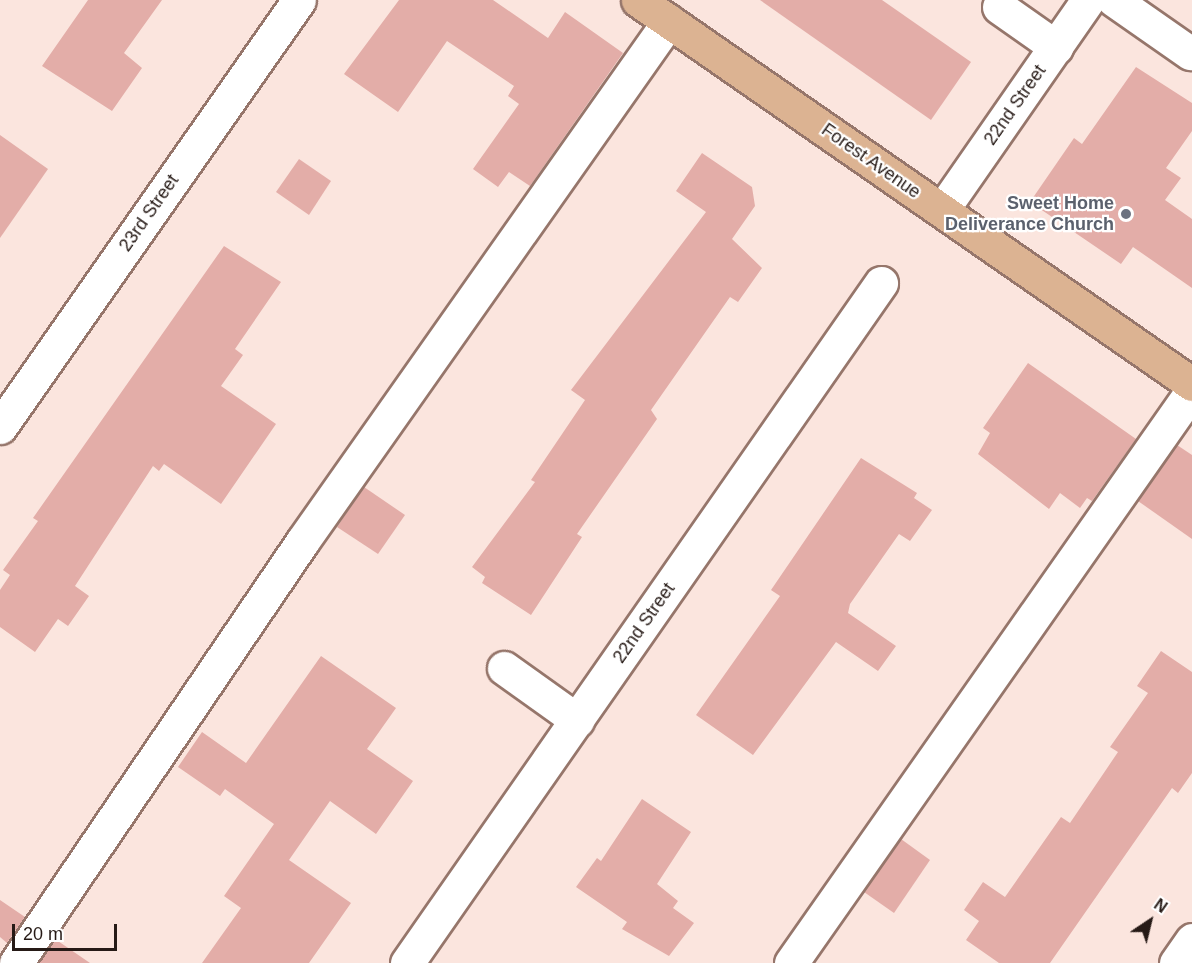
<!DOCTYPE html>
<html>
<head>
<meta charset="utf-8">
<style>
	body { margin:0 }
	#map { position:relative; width:1192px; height:963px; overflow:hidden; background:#fbe5de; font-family:Helvetica,sans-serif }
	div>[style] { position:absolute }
	.building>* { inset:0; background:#e3ada8 }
	.roads { filter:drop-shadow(2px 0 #96766b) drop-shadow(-2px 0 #96766b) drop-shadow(0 2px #96766b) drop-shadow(0 -2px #96766b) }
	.minor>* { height:33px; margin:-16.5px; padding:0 16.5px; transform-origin:16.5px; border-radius:16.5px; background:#fff }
	.major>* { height:33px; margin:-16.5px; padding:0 16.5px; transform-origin:16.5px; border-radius:16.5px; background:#dcb392 }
	.dots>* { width:16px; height:16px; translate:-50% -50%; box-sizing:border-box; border:3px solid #fff; border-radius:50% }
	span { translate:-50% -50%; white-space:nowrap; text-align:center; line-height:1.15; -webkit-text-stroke:4.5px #fff; paint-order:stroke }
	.street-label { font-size:18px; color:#261a16 }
	.worship-label { font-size:18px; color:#5b616d; font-weight:700 }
	.right { translate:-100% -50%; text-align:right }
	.north { position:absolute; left:1120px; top:891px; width:60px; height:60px; -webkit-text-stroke:4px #fff; paint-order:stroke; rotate:35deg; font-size:16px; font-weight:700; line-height:24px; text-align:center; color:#261a16 }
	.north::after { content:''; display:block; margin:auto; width:21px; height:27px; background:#261a16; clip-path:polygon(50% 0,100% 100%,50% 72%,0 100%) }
	.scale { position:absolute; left:12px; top:924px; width:105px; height:27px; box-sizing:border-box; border:3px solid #261a16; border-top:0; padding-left:8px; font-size:18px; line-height:21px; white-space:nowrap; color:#261a16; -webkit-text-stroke:4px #fff; paint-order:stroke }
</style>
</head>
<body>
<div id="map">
	<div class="building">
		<i style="clip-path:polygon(88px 0,162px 0,124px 53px,142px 68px,112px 111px,42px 66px)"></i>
		<i style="clip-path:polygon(399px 0,493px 0,548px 38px,565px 12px,623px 53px,530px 186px,509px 172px,498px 187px,473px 169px,519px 104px,508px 96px,514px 86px,447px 41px,398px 112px,344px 74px)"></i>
		<i style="clip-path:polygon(760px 0,882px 0,971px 62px,931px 120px)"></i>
		<i style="clip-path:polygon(1136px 67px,1192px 103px,1192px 131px,1166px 168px,1181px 178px,1165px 200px,1192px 219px,1192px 288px,1133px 247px,1121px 264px,1030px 202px,1074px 138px,1082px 144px)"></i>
		<i style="clip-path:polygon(0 135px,48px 169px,0 238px)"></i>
		<i style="clip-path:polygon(702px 153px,752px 187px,755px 206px,732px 239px,762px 268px,738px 302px,730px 297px,651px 410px,657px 419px,577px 534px,582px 537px,531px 615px,482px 583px,485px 577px,472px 567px,535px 482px,531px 480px,585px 400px,571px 390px,706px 212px,676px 191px)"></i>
		<i style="clip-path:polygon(299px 159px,331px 181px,309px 215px,276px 192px)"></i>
		<i style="clip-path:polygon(224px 246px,281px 282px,235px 349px,243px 355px,221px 386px,276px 424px,221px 504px,164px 464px,159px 471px,153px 466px,75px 586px,89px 596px,68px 626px,58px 619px,35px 652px,0 627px,0 590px,10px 575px,3px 570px,38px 521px,33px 518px)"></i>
		<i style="clip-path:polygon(1028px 363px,1136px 439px,1092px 501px,1087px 498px,1080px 508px,1060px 493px,1049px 509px,978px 454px,990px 433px,983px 428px)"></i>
		<i style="clip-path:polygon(1177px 445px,1192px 455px,1192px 539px,1138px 501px)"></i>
		<i style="clip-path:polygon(861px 458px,917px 493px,914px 498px,932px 510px,910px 541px,899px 534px,850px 604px,848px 613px,896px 646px,878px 671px,836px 642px,753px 755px,696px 715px,780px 596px,771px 590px)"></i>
		<i style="clip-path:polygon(364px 487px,405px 515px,378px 554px,337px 527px)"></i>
		<i style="clip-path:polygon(1161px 651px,1192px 672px,1192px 773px,1178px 793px,1172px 788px,1050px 963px,999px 963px,966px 940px,979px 921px,964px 910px,983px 882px,1005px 897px,1061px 817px,1070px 823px,1118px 752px,1110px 747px,1148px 693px,1137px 686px)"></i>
		<i style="clip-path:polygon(321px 656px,396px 708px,367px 749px,413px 781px,376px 834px,330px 801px,289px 860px,351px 903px,309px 963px,202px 963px,241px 908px,224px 896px,274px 824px,225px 789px,220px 796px,178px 767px,202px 732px,246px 763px)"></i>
		<i style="clip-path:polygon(642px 799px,691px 832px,657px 884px,678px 901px,673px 908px,694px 923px,669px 956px,622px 929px,627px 922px,576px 887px,597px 858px,601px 861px)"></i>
		<i style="clip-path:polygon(901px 839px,930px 860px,894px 913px,864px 892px)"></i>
		<i style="clip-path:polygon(0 900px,25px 917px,7px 943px,0 937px)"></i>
		<i style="clip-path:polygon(55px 939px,90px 963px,39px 963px)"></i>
	</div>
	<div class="roads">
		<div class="minor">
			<i style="left:1114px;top:0;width:93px;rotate:34.9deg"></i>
			<i style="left:999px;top:7px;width:70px;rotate:35.1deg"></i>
			<i style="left:942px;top:210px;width:256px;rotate:-55.2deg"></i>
			<i style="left:0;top:427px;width:521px;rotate:-55deg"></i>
			<i style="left:504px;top:668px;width:90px;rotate:35.5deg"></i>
			<i style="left:16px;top:963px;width:509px;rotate:-55.81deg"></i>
			<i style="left:302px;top:542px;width:637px;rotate:-54.84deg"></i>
			<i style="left:407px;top:963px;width:829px;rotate:-55.12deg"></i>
			<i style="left:791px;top:963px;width:699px;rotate:-54.97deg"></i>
			<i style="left:1176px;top:963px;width:28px;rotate:-55deg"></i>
		</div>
		<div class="major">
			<i style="left:638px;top:0;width:674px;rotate:34.73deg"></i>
		</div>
	</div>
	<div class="dots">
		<i style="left:1126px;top:214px;background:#6b7280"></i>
	</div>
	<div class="street-label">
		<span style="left:1015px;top:105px;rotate:-55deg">22nd Street</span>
		<span style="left:871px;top:161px;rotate:35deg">Forest Avenue</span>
		<span style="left:149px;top:213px;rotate:-55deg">23rd Street</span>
		<span style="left:644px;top:623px;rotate:-55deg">22nd Street</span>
	</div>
	<div class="worship-label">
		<span class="right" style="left:1114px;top:214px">Sweet Home<br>Deliverance Church</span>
	</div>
	<div class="north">N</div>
	<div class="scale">20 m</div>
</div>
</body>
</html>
